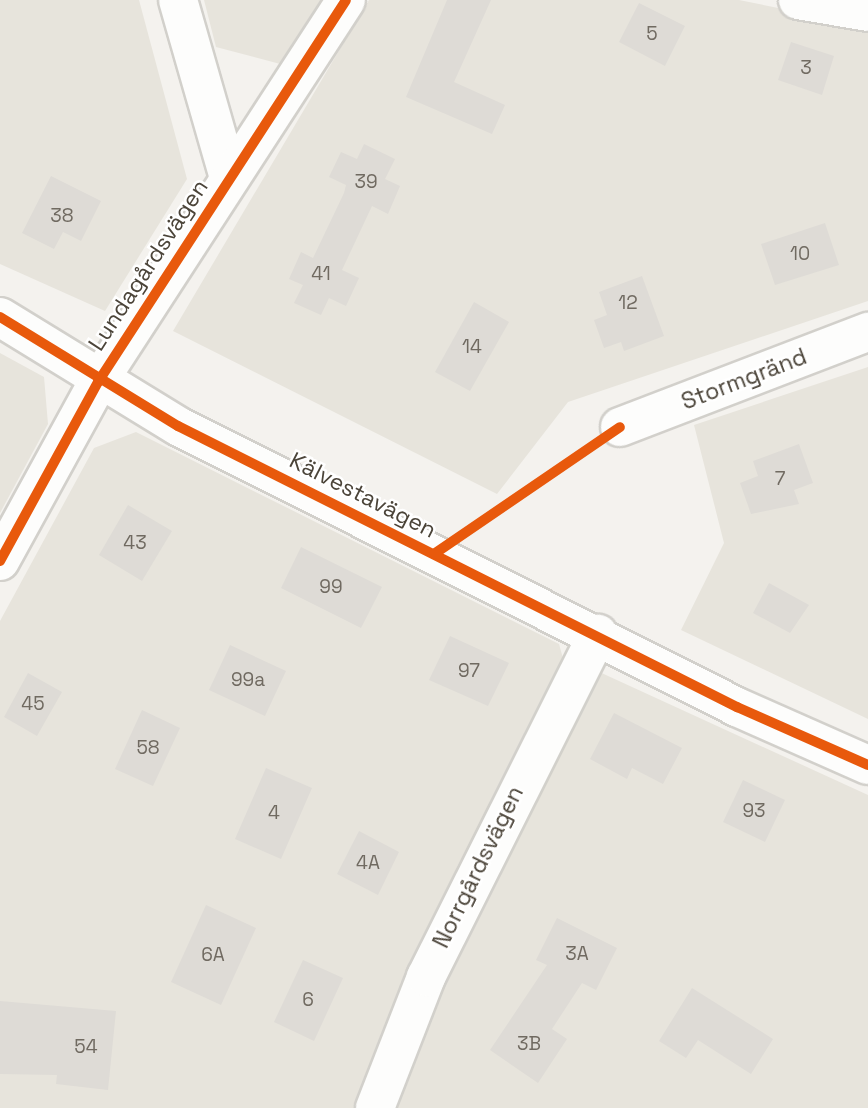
<!DOCTYPE html>
<html>
<head>
<meta charset="utf-8">
<style>
	body { margin:0 }
	#map { position:relative; width:868px; height:1108px; overflow:hidden; background:#f4f2ee; font-family:"Space Grotesk",sans-serif }
	div>[style] { position:absolute }
	.residential>* { inset:0; background:#e7e4dc }
	.building>* { inset:0; background:#dedbd6 }
	.roads { filter:drop-shadow(2px 0 #d2d0cb) drop-shadow(-2px 0 #d2d0cb) drop-shadow(0 2px #d2d0cb) drop-shadow(0 -2px #d2d0cb) }
	.street>* { height:38px; margin:-19px; padding:0 19px; transform-origin:19px; border-radius:19px; background:#fdfdfc }
	.cycleway>* { height:10px; margin:-5px; padding:0 5px; transform-origin:5px; border-radius:5px; background:#e8590c }
	span { translate:-50% -50%; white-space:nowrap; text-align:center; line-height:1.15; -webkit-text-stroke:5px #fff; paint-order:stroke }
	.number-label { font-size:19px; color:#706a61 }
	.number-label span { -webkit-text-stroke-width:0 }
	.street-label { font-size:23px; color:#4b4439 }
</style>
</head>
<body>
<div id="map">
	<div class="residential">
		<i style="clip-path:polygon(0 0,139px 0,187px 179px,105px 311px,0 264px)"></i>
		<i style="clip-path:polygon(204px 0,322px 0,284px 65px,216px 47px)"></i>
		<i style="clip-path:polygon(369px 0,739px 0,868px 26px,868px 301px,568px 402px,497px 494px,173px 331px)"></i>
		<i style="clip-path:polygon(0 353px,44px 377px,48px 424px,0 513px)"></i>
		<i style="clip-path:polygon(868px 367px,868px 719px,681px 630px,724px 543px,694px 425px)"></i>
		<i style="clip-path:polygon(136px 432px,559px 644px,566px 669px,458px 865px,360px 1108px,0 1108px,0 621px,94px 448px)"></i>
		<i style="clip-path:polygon(595px 670px,868px 795px,868px 1108px,392px 1108px,468px 912px)"></i>
	</div>
	<div class="building">
		<i style="clip-path:polygon(447px 0,491px 0,454px 82px,505px 105px,492px 134px,406px 97px)"></i>
		<i style="clip-path:polygon(639px 3px,685px 26px,665px 66px,619px 42px)"></i>
		<i style="clip-path:polygon(791px 42px,834px 56px,822px 95px,778px 80px)"></i>
		<i style="clip-path:polygon(364px 144px,395px 159px,385px 179px,400px 186px,388px 214px,372px 206px,342px 270px,359px 278px,346px 306px,329px 298px,321px 315px,294px 303px,303px 285px,289px 279px,301px 252px,313px 258px,344px 193px,346px 185px,329px 177px,341px 152px,357px 159px)"></i>
		<i style="clip-path:polygon(51px 176px,101px 201px,81px 241px,63px 232px,54px 249px,22px 233px)"></i>
		<i style="clip-path:polygon(825px 223px,839px 265px,775px 285px,761px 244px)"></i>
		<i style="clip-path:polygon(642px 276px,664px 336px,624px 351px,621px 342px,604px 348px,594px 320px,607px 315px,599px 292px)"></i>
		<i style="clip-path:polygon(474px 302px,509px 322px,470px 391px,435px 372px)"></i>
		<i style="clip-path:polygon(799px 444px,813px 483px,794px 490px,799px 504px,751px 514px,740px 483px,758px 476px,753px 461px)"></i>
		<i style="clip-path:polygon(128px 505px,172px 531px,142px 581px,99px 555px)"></i>
		<i style="clip-path:polygon(301px 547px,382px 587px,361px 628px,281px 588px)"></i>
		<i style="clip-path:polygon(769px 583px,809px 605px,790px 633px,753px 613px)"></i>
		<i style="clip-path:polygon(450px 636px,509px 663px,488px 706px,429px 680px)"></i>
		<i style="clip-path:polygon(230px 645px,286px 671px,265px 716px,209px 690px)"></i>
		<i style="clip-path:polygon(28px 673px,62px 692px,37px 736px,4px 717px)"></i>
		<i style="clip-path:polygon(142px 710px,180px 728px,153px 786px,115px 769px)"></i>
		<i style="clip-path:polygon(614px 713px,682px 748px,663px 784px,632px 768px,627px 779px,590px 759px)"></i>
		<i style="clip-path:polygon(266px 768px,312px 788px,281px 859px,235px 839px)"></i>
		<i style="clip-path:polygon(743px 780px,785px 800px,765px 842px,723px 822px)"></i>
		<i style="clip-path:polygon(359px 831px,399px 852px,378px 895px,337px 874px)"></i>
		<i style="clip-path:polygon(206px 905px,256px 928px,221px 1005px,171px 982px)"></i>
		<i style="clip-path:polygon(557px 918px,617px 948px,596px 990px,582px 983px,552px 1029px,567px 1039px,538px 1083px,490px 1050px,547px 965px,536px 960px)"></i>
		<i style="clip-path:polygon(303px 960px,343px 978px,314px 1041px,274px 1022px)"></i>
		<i style="clip-path:polygon(692px 988px,773px 1039px,751px 1074px,698px 1040px,686px 1058px,659px 1041px)"></i>
		<i style="clip-path:polygon(0 1001px,116px 1011px,108px 1090px,56px 1084px,57px 1075px,0 1074px)"></i>
	</div>
	<div class="roads">
		<div class="street">
			<i style="left:178px;top:0;width:185px;rotate:74deg"></i>
			<i style="left:798px;top:0;width:71px;rotate:9.7deg"></i>
			<i style="left:0;top:317px;width:209px;rotate:31.5deg"></i>
			<i style="left:178px;top:426px;width:626px;rotate:26.69deg"></i>
			<i style="left:737px;top:707px;width:143px;rotate:23.9deg"></i>
			<i style="left:620px;top:427px;width:266px;rotate:-21deg"></i>
			<i style="left:0;top:561px;width:204px;rotate:-61.3deg"></i>
			<i style="left:98px;top:382px;width:455px;rotate:-57deg"></i>
			<i style="left:375px;top:1108px;width:141px;rotate:-68.7deg"></i>
			<i style="left:426px;top:977px;width:384px;rotate:-63.4deg"></i>
		</div>
	</div>
	<div class="cycleway">
		<i style="left:0;top:317px;width:209px;rotate:31.5deg"></i>
		<i style="left:178px;top:426px;width:626px;rotate:26.69deg"></i>
		<i style="left:737px;top:707px;width:143px;rotate:23.9deg"></i>
		<i style="left:434px;top:554px;width:225px;rotate:-34.3deg"></i>
		<i style="left:0;top:561px;width:204px;rotate:-61.3deg"></i>
		<i style="left:98px;top:382px;width:455px;rotate:-57deg"></i>
	</div>
	<div class="number-label">
		<span style="left:652px;top:34px">5</span>
		<span style="left:806px;top:68px">3</span>
		<span style="left:366px;top:182px">39</span>
		<span style="left:62px;top:216px">38</span>
		<span style="left:800px;top:254px">10</span>
		<span style="left:321px;top:274px">41</span>
		<span style="left:628px;top:303px">12</span>
		<span style="left:472px;top:347px">14</span>
		<span style="left:780px;top:479px">7</span>
		<span style="left:135px;top:543px">43</span>
		<span style="left:331px;top:587px">99</span>
		<span style="left:469px;top:671px">97</span>
		<span style="left:248px;top:680px">99a</span>
		<span style="left:33px;top:704px">45</span>
		<span style="left:148px;top:748px">58</span>
		<span style="left:754px;top:811px">93</span>
		<span style="left:274px;top:813px">4</span>
		<span style="left:368px;top:863px">4A</span>
		<span style="left:577px;top:954px">3A</span>
		<span style="left:213px;top:955px">6A</span>
		<span style="left:308px;top:1000px">6</span>
		<span style="left:529px;top:1044px">3B</span>
		<span style="left:86px;top:1047px">54</span>
	</div>
	<div class="street-label">
		<span style="left:148px;top:265px;rotate:-57deg">Lundagårdsvägen</span>
		<span style="left:744px;top:379px;rotate:-21deg">Stormgränd</span>
		<span style="left:363px;top:495px;rotate:27deg">Kälvestavägen</span>
		<span style="left:478px;top:867px;rotate:-64deg">Norrgårdsvägen</span>
	</div>
</div>
</body>
</html>
